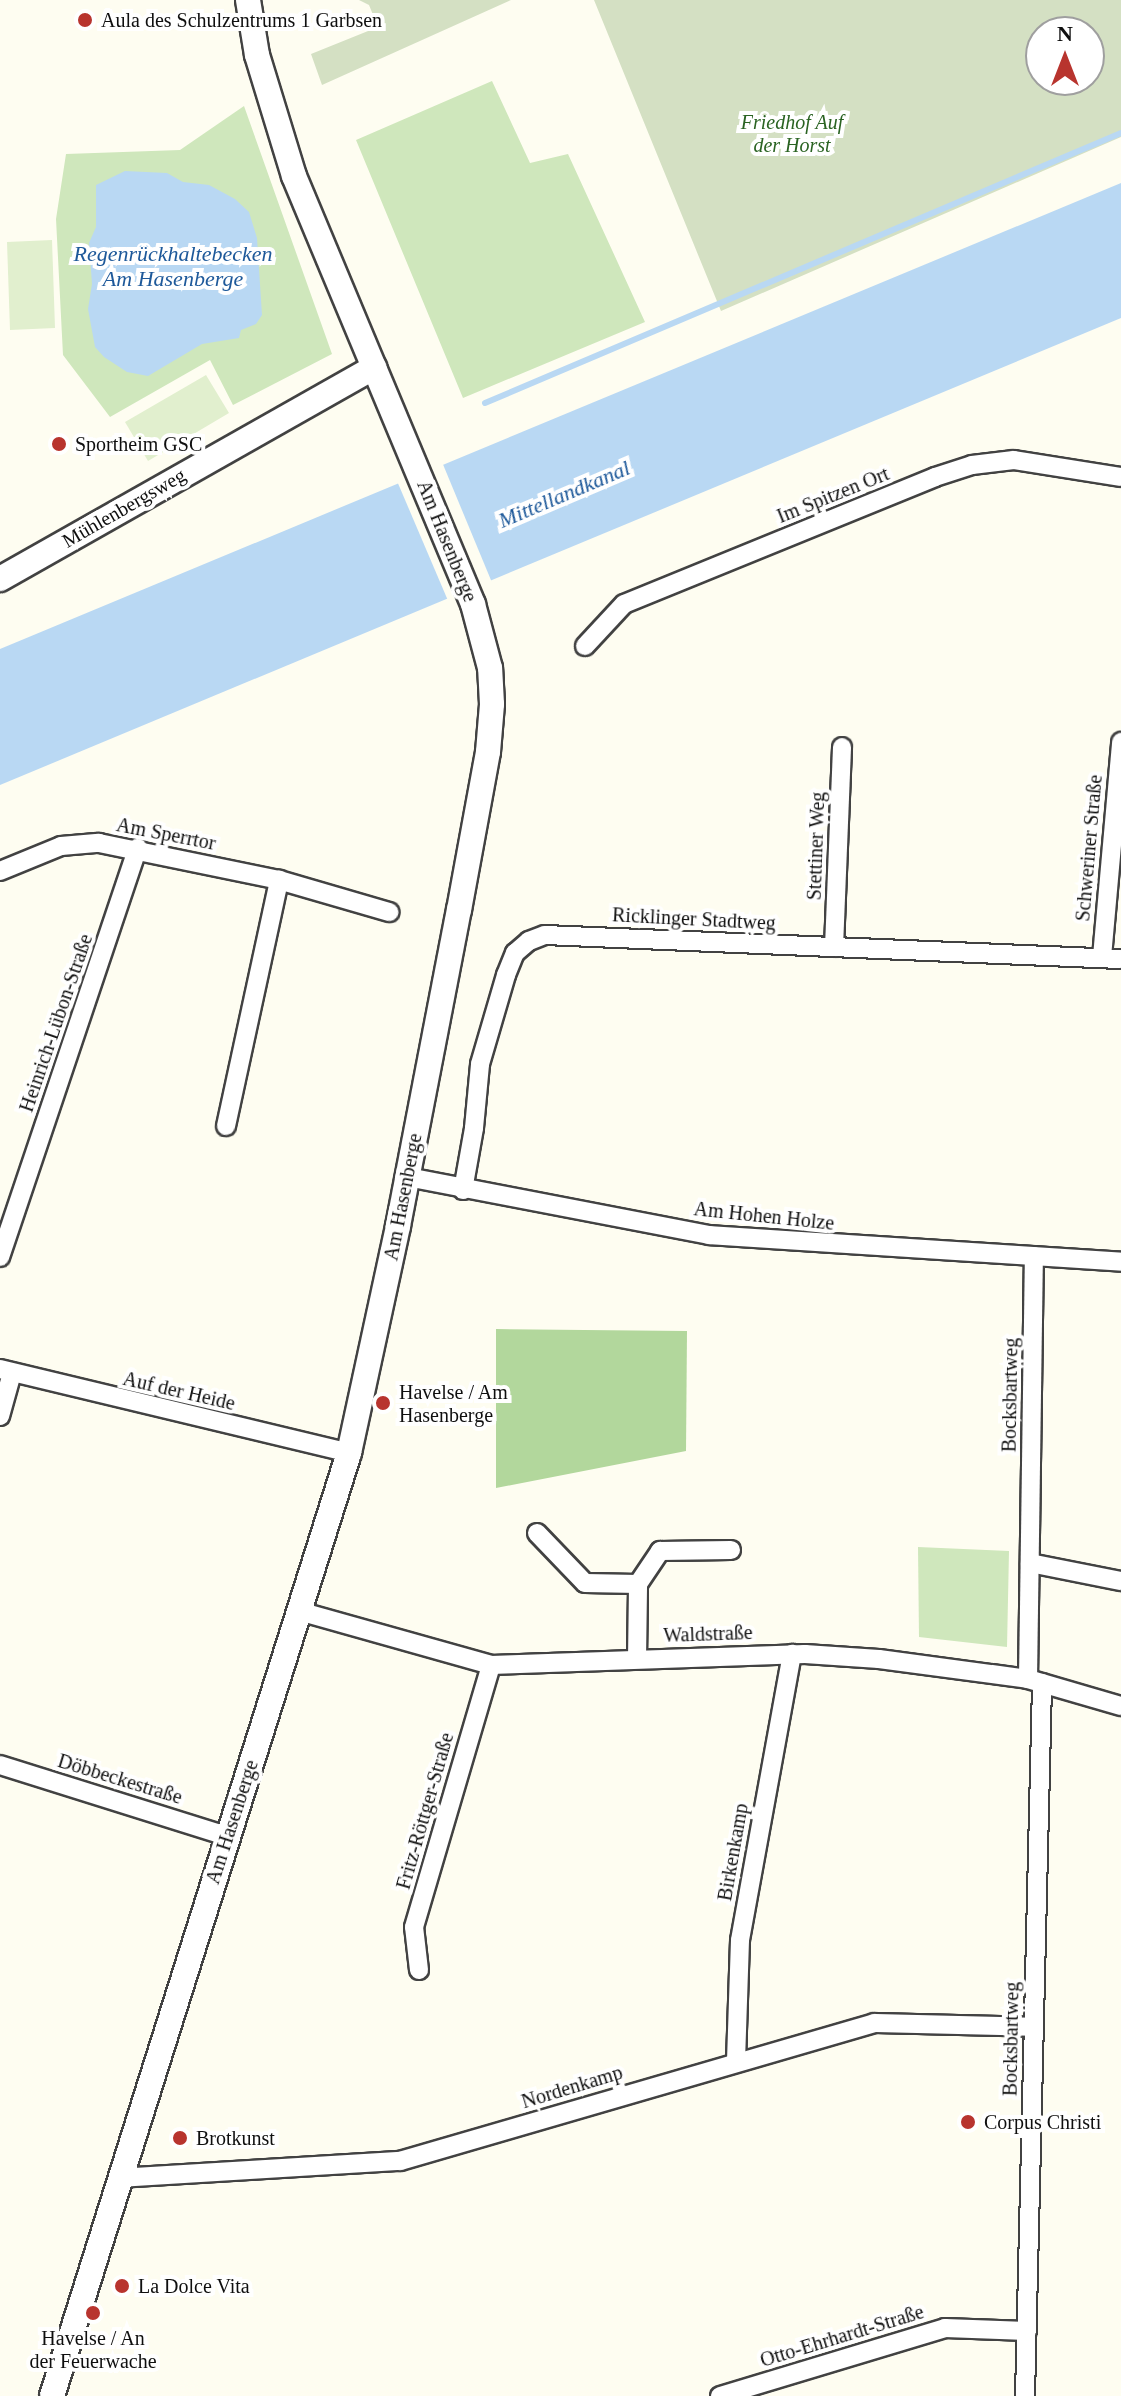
<!DOCTYPE html>
<html>
<head>
<meta charset="utf-8">
<style>
	body { margin:0 }
	#map { position:relative; width:1121px; height:2396px; overflow:hidden; background:#fefdf1; font-family:Georgia,serif }
	div>[style] { position:absolute }
	.green>* { inset:0; background:#cfe7bc }
	.forest>* { inset:0; background:#b2d79c }
	.cemetery>* { inset:0; background:#d4e0c3 }
	.pitch>* { inset:0; background:#e1efce }
	.water>* { inset:0; background:#b9d8f3 }
	.pier>* { inset:0; background:#fefdf1 }
	.stream>* { height:6px; margin:-3px; padding:0 3px; transform-origin:3px; border-radius:3px; background:#b9d8f3 }
	.roads { filter:drop-shadow(2px 0 #424242) drop-shadow(-2px 0 #424242) drop-shadow(0 2px #424242) drop-shadow(0 -2px #424242) }
	.minor>* { height:18px; margin:-9px; padding:0 9px; transform-origin:9px; border-radius:9px; background:#fff }
	.tertiary>* { height:24px; margin:-12px; padding:0 12px; transform-origin:12px; border-radius:12px; background:#fff }
	.dots>* { width:22px; height:22px; translate:-50% -50%; box-sizing:border-box; border:4px solid #fff; border-radius:50% }
	span { translate:-50% -50%; white-space:nowrap; text-align:center; line-height:1.15; -webkit-text-stroke:8px #fff; paint-order:stroke }
	.poi-label { font-size:20px; color:#0f0f0f }
	.left { translate:0 -50%; text-align:left }
	.park-label { font-size:20px; color:#2a6322; font-style:italic }
	.street-label { font-size:20px; color:#0f0f0f }
	.water-label { font-size:22px; color:#1e599a; font-style:italic }
	.north { position:absolute; left:1025px; top:16px; width:80px; height:80px; box-sizing:border-box; background:#fff; border:2px solid #9f9f9f; border-radius:50%; rotate:0deg; font-size:22px; font-weight:700; line-height:32px; text-align:center; color:#0f0f0f }
	.north::after { content:''; display:block; margin:auto; width:28px; height:36px; background:#b8342e; clip-path:polygon(50% 0,100% 100%,50% 72%,0 100%) }
</style>
</head>
<body>
<div id="map">
	<div class="green">
		<i style="clip-path:polygon(492px 81px,530px 163px,568px 154px,645px 322px,463px 398px,356px 140px)"></i>
		<i style="clip-path:polygon(244px 106px,332px 354px,233px 405px,210px 360px,110px 417px,63px 355px,56px 219px,66px 154px,180px 150px)"></i>
		<i style="clip-path:polygon(918px 1547px,1009px 1551px,1007px 1647px,919px 1637px)"></i>
	</div>
	<div class="forest">
		<i style="clip-path:polygon(496px 1329px,687px 1331px,686px 1451px,496px 1488px)"></i>
	</div>
	<div class="cemetery">
		<i style="clip-path:polygon(359px 0,511px 0,322px 85px,311px 54px,378px 27px,369px 5px)"></i>
		<i style="clip-path:polygon(evenodd,594px 0,1121px 0,1121px 137px,721px 311px,594px 0,1041px 32px,1089px 32px,1089px 80px,1041px 80px,1041px 32px)"></i>
	</div>
	<div class="pitch">
		<i style="clip-path:polygon(52px 240px,55px 328px,10px 330px,7px 242px)"></i>
		<i style="clip-path:polygon(206px 375px,229px 413px,148px 461px,125px 422px)"></i>
	</div>
	<div class="water">
		<i style="clip-path:polygon(125px 171px,167px 173px,183px 182px,209px 185px,235px 199px,249px 212px,257px 238px,262px 315px,256px 324px,241px 330px,239px 338px,202px 344px,148px 376px,127px 372px,104px 357px,95px 347px,88px 309px,92px 284px,89px 243px,96px 227px,96px 185px)"></i>
		<i style="clip-path:polygon(1121px 183px,1121px 318px,0 785px,0 649px)"></i>
	</div>
	<div class="pier">
		<i style="clip-path:polygon(442px 462px,493px 585px,449px 603px,397px 481px)"></i>
	</div>
	<div class="stream">
		<i style="left:485px;top:403px;width:691px;rotate:-23deg"></i>
	</div>
	<div class="roads">
		<div class="minor">
			<i style="left:585px;top:646px;width:57px;rotate:-47.1deg"></i>
			<i style="left:624px;top:604px;width:336px;rotate:-22.2deg"></i>
			<i style="left:935px;top:477px;width:39px;rotate:-18deg"></i>
			<i style="left:972px;top:465px;width:42px;rotate:-6.8deg"></i>
			<i style="left:1014px;top:460px;width:108px;rotate:9deg"></i>
			<i style="left:0;top:871px;width:66px;rotate:-22.3deg"></i>
			<i style="left:61px;top:846px;width:38px;rotate:-5deg"></i>
			<i style="left:99px;top:843px;width:184px;rotate:11.6deg"></i>
			<i style="left:279px;top:880px;width:115px;rotate:16.2deg"></i>
			<i style="left:834px;top:947px;width:200px;rotate:-87.7deg"></i>
			<i style="left:1102px;top:957px;width:216px;rotate:-84.9deg"></i>
			<i style="left:226px;top:1126px;width:252px;rotate:-77.8deg"></i>
			<i style="left:408px;top:1177px;width:307px;rotate:10.9deg"></i>
			<i style="left:709px;top:1235px;width:413px;rotate:3.7deg"></i>
			<i style="left:463px;top:1190px;width:63px;rotate:-79.9deg"></i>
			<i style="left:474px;top:1128px;width:64px;rotate:-84.6deg"></i>
			<i style="left:480px;top:1064px;width:93px;rotate:-73.7deg"></i>
			<i style="left:506px;top:975px;width:24px;rotate:-68deg"></i>
			<i style="left:515px;top:953px;width:18px;rotate:-41deg"></i>
			<i style="left:529px;top:941px;width:17px;rotate:-21deg"></i>
			<i style="left:545px;top:935px;width:576px;rotate:2.39deg"></i>
			<i style="left:0;top:1257px;width:432px;rotate:-71.4deg"></i>
			<i style="left:0;top:1369px;width:359px;rotate:13.5deg"></i>
			<i style="left:0;top:1416px;width:45px;rotate:-74.4deg"></i>
			<i style="left:537px;top:1533px;width:69px;rotate:46.2deg"></i>
			<i style="left:585px;top:1583px;width:53px;rotate:1.1deg"></i>
			<i style="left:1030px;top:1563px;width:93px;rotate:11.2deg"></i>
			<i style="left:299px;top:1611px;width:199px;rotate:15.7deg"></i>
			<i style="left:491px;top:1665px;width:314px;rotate:-2deg"></i>
			<i style="left:805px;top:1654px;width:74px;rotate:3.9deg"></i>
			<i style="left:879px;top:1659px;width:150px;rotate:7.6deg"></i>
			<i style="left:1028px;top:1679px;width:97px;rotate:16.2deg"></i>
			<i style="left:637px;top:1659px;width:75px;rotate:-89.2deg"></i>
			<i style="left:638px;top:1584px;width:40px;rotate:-56deg"></i>
			<i style="left:660px;top:1551px;width:71px;rotate:-0.8deg"></i>
			<i style="left:1028px;top:1679px;width:423px;rotate:-89.2deg"></i>
			<i style="left:0;top:1765px;width:238px;rotate:17.4deg"></i>
			<i style="left:419px;top:1970px;width:43px;rotate:-96.6deg"></i>
			<i style="left:414px;top:1927px;width:273px;rotate:-73.6deg"></i>
			<i style="left:736px;top:2061px;width:121px;rotate:-88.1deg"></i>
			<i style="left:740px;top:1940px;width:291px;rotate:-79.7deg"></i>
			<i style="left:119px;top:2178px;width:282px;rotate:-3.5deg"></i>
			<i style="left:400px;top:2161px;width:494px;rotate:-16.2deg"></i>
			<i style="left:874px;top:2023px;width:159px;rotate:1.4deg"></i>
			<i style="left:720px;top:2396px;width:235px;rotate:-16.8deg"></i>
			<i style="left:945px;top:2328px;width:82px;rotate:2.1deg"></i>
			<i style="left:1025px;top:2396px;width:713px;rotate:-88.63deg"></i>
		</div>
		<div class="tertiary">
			<i style="left:0;top:579px;width:430px;rotate:-29.5deg"></i>
			<i style="left:52px;top:2396px;width:989px;rotate:-72.52deg"></i>
			<i style="left:349px;top:1453px;width:232px;rotate:-77.8deg"></i>
			<i style="left:398px;top:1226px;width:322px;rotate:-79.1deg"></i>
			<i style="left:459px;top:910px;width:161px;rotate:-79.6deg"></i>
			<i style="left:488px;top:752px;width:48px;rotate:-85.2deg"></i>
			<i style="left:492px;top:704px;width:36px;rotate:-93deg"></i>
			<i style="left:490px;top:668px;width:66px;rotate:-104.9deg"></i>
			<i style="left:473px;top:604px;width:464px;rotate:-112.7deg"></i>
			<i style="left:294px;top:176px;width:127px;rotate:-107deg"></i>
			<i style="left:257px;top:55px;width:56px;rotate:-99.3deg"></i>
		</div>
	</div>
	<div class="dots">
		<i style="left:85px;top:20px;background:#b8342e"></i>
		<i style="left:59px;top:444px;background:#b8342e"></i>
		<i style="left:383px;top:1403px;background:#b8342e"></i>
		<i style="left:968px;top:2122px;background:#b8342e"></i>
		<i style="left:180px;top:2138px;background:#b8342e"></i>
		<i style="left:122px;top:2286px;background:#b8342e"></i>
		<i style="left:93px;top:2313px;background:#b8342e"></i>
	</div>
	<div class="poi-label">
		<span class="left" style="left:101px;top:20px">Aula des Schulzentrums 1 Garbsen</span>
		<span class="left" style="left:75px;top:444px">Sportheim GSC</span>
		<span class="left" style="left:399px;top:1404px">Havelse / Am<br>Hasenberge</span>
		<span class="left" style="left:984px;top:2122px">Corpus Christi</span>
		<span class="left" style="left:196px;top:2138px">Brotkunst</span>
		<span class="left" style="left:138px;top:2286px">La Dolce Vita</span>
		<span style="left:93px;top:2350px">Havelse / An<br>der Feuerwache</span>
	</div>
	<div class="park-label">
		<span style="left:792px;top:134px">Friedhof Auf<br>der Horst</span>
	</div>
	<div class="street-label">
		<span style="left:833px;top:495px;rotate:-22deg">Im Spitzen Ort</span>
		<span style="left:124px;top:508px;rotate:-30deg">Mühlenbergsweg</span>
		<span style="left:447px;top:541px;rotate:68deg">Am Hasenberge</span>
		<span style="left:166px;top:834px;rotate:11deg">Am Sperrtor</span>
		<span style="left:816px;top:846px;rotate:-88deg">Stettiner Weg</span>
		<span style="left:1089px;top:848px;rotate:-85deg">Schweriner Straße</span>
		<span style="left:694px;top:919px;rotate:3deg">Ricklinger Stadtweg</span>
		<span style="left:56px;top:1023px;rotate:-71deg">Heinrich-Lübon-Straße</span>
		<span style="left:403px;top:1197px;rotate:-79deg">Am Hasenberge</span>
		<span style="left:764px;top:1216px;rotate:6deg">Am Hohen Holze</span>
		<span style="left:179px;top:1391px;rotate:13deg">Auf der Heide</span>
		<span style="left:1010px;top:1395px;rotate:-89deg">Bocksbartweg</span>
		<span style="left:708px;top:1634px;rotate:-2deg">Waldstraße</span>
		<span style="left:120px;top:1779px;rotate:17deg">Döbbeckestraße</span>
		<span style="left:425px;top:1811px;rotate:-74deg">Fritz-Röttger-Straße</span>
		<span style="left:232px;top:1822px;rotate:-72deg">Am Hasenberge</span>
		<span style="left:733px;top:1852px;rotate:-80deg">Birkenkamp</span>
		<span style="left:1011px;top:2039px;rotate:-89deg">Bocksbartweg</span>
		<span style="left:572px;top:2087px;rotate:-17deg">Nordenkamp</span>
		<span style="left:842px;top:2336px;rotate:-17deg">Otto-Ehrhardt-Straße</span>
	</div>
	<div class="water-label">
		<span style="left:173px;top:266px">Regenrückhaltebecken<br>Am Hasenberge</span>
		<span style="left:564px;top:494px;rotate:-23deg">Mittellandkanal</span>
	</div>
	<div class="north">N</div>
</div>
</body>
</html>
